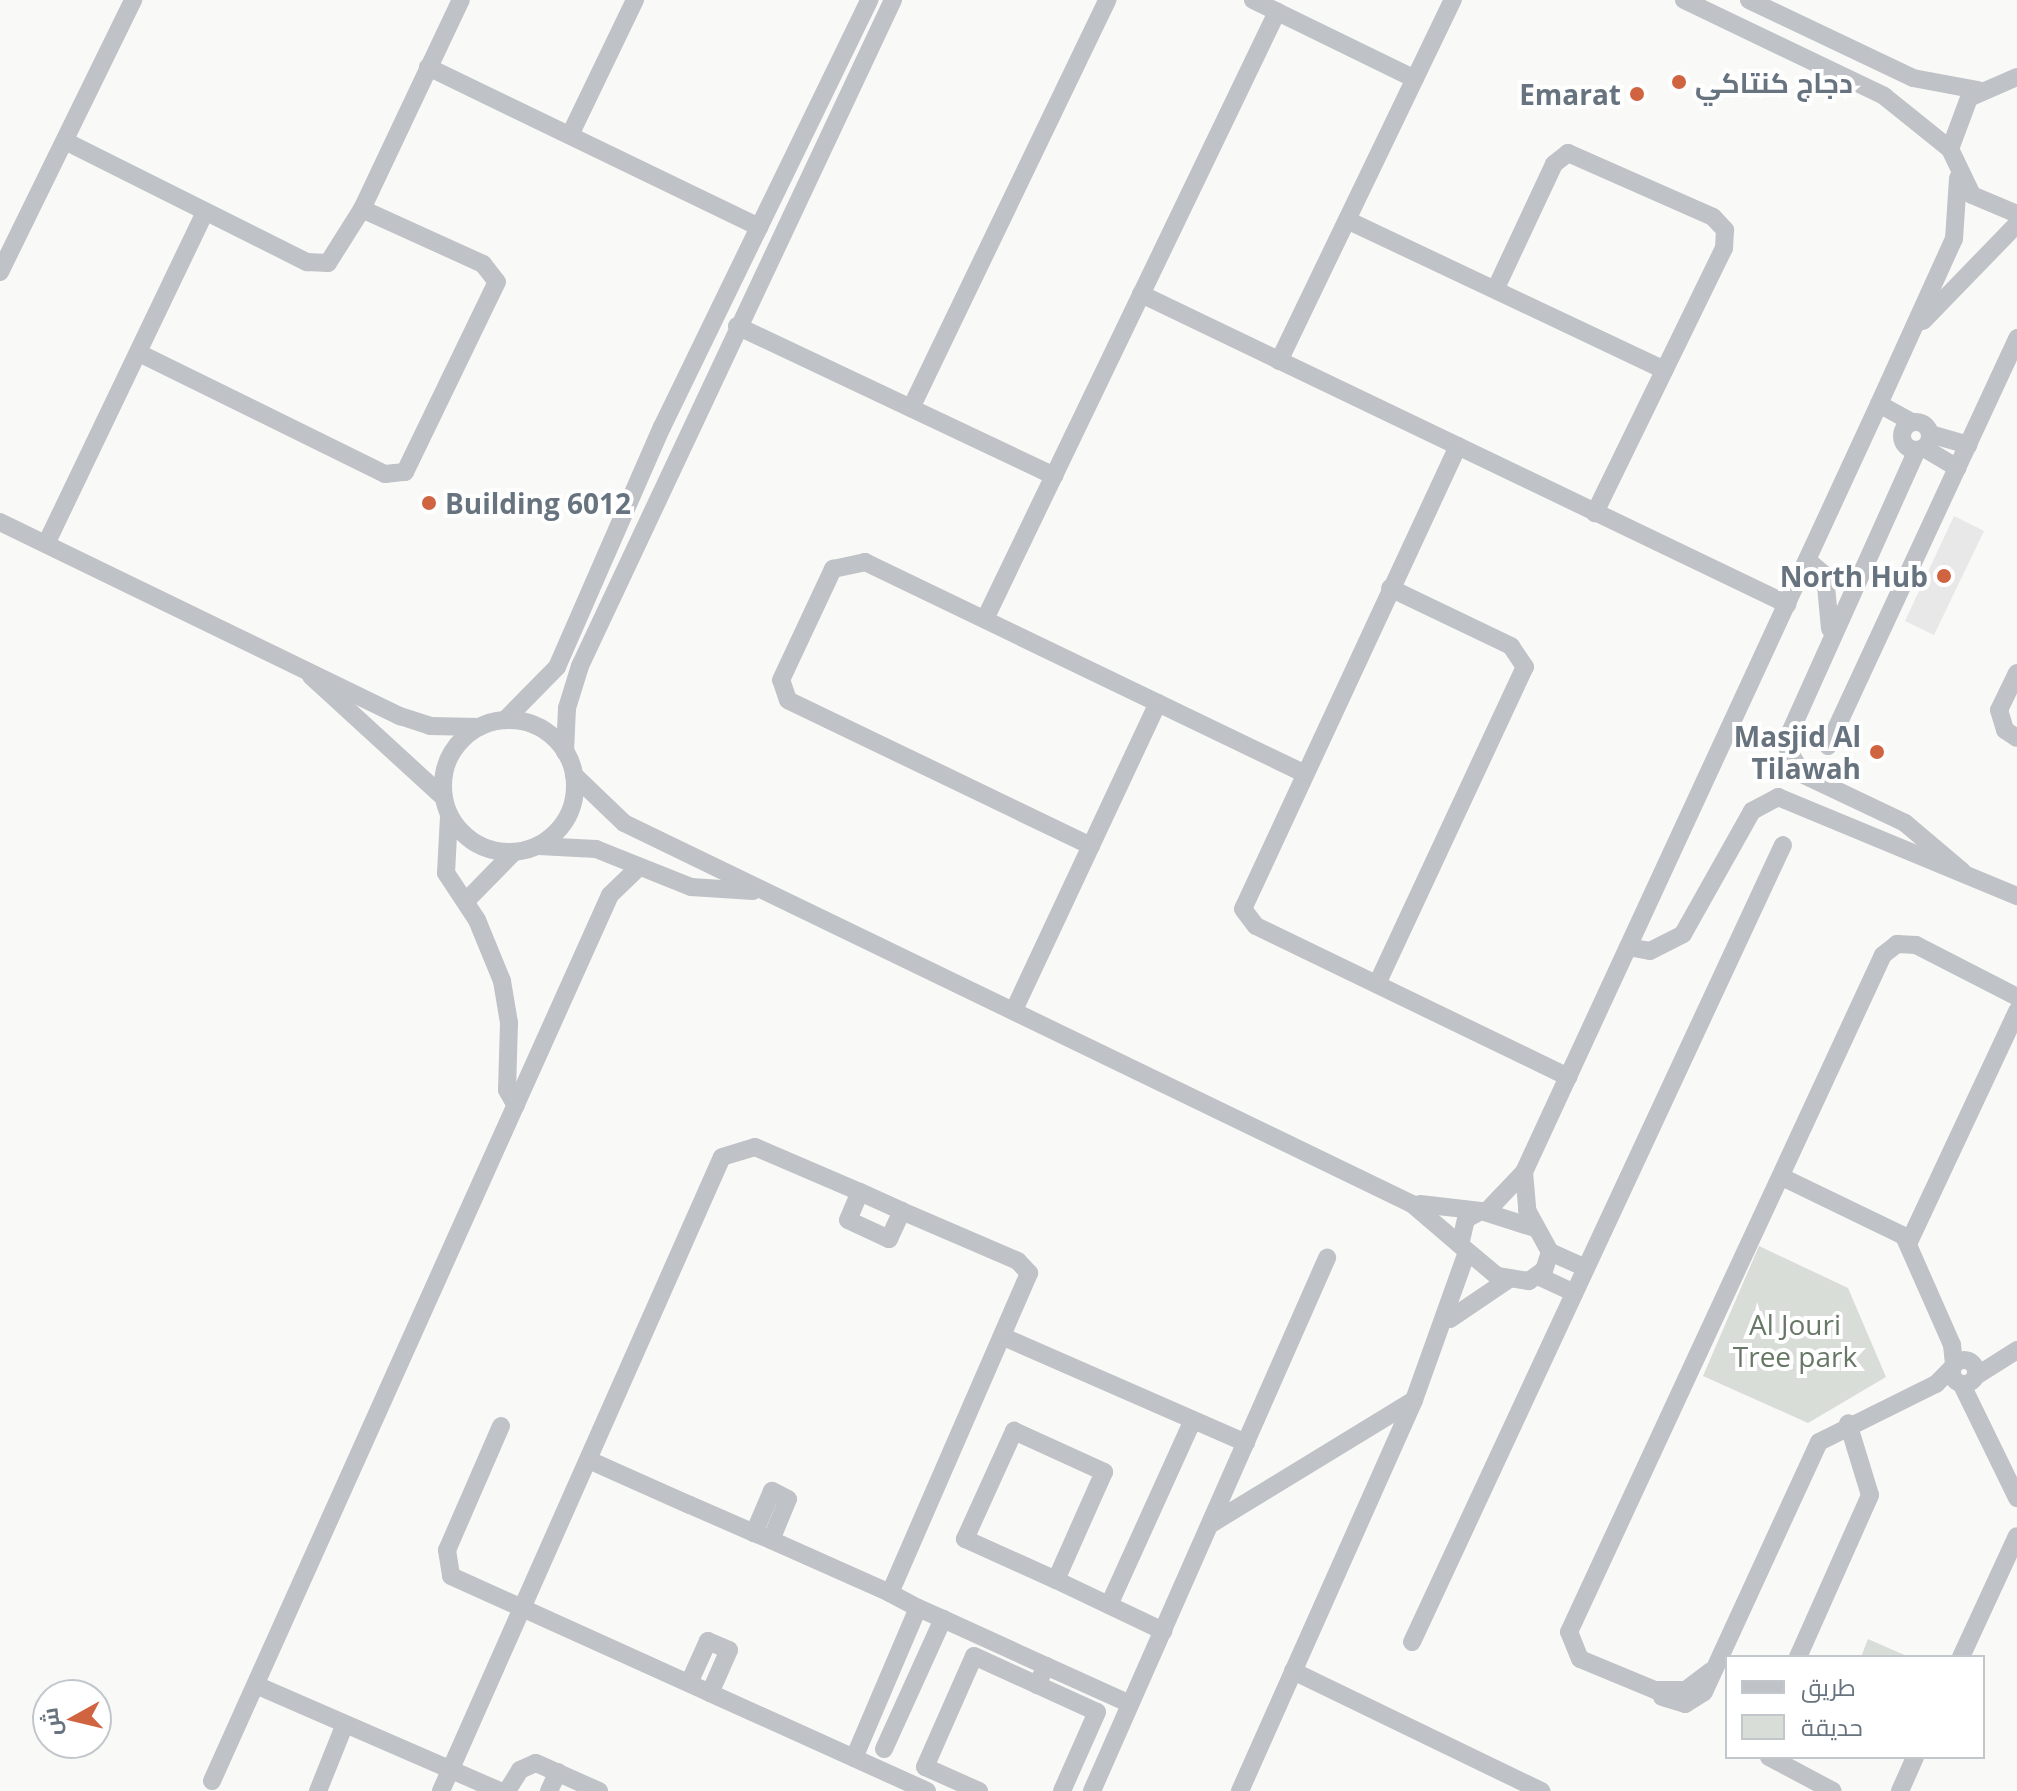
<!DOCTYPE html>
<html>
<head>
<meta charset="utf-8">
<style>
	body { margin:0 }
	#map { position:relative; width:2017px; height:1791px; overflow:hidden; background:#f9f9f7; font-family:"Open Sans",Cairo,sans-serif }
	div>[style] { position:absolute }
	.built>* { inset:0; background:#e7e8e7 }
	.green>* { inset:0; background:#d9ddd7 }
	.minor>* { height:18px; margin:-9px; padding:0 9px; transform-origin:9px; border-radius:9px; background:#bfc2c6 }
	.minor>.ring { margin:-9px; padding:0; box-sizing:content-box; background:none; border:18px solid #bfc2c6; border-radius:50% }
	.dots>* { width:22px; height:22px; translate:-50% -50%; box-sizing:border-box; border:4px solid #fff; border-radius:50% }
	span { translate:-50% -50%; white-space:nowrap; text-align:center; line-height:1.15; -webkit-text-stroke:8px #fff; paint-order:stroke }
	.poi-label { font-size:28px; color:#67747f; font-weight:700 }
	.left { translate:0 -50%; text-align:left }
	.right { translate:-100% -50%; text-align:right }
	.park-label { font-size:28px; color:#687866 }
	.legend { position:absolute; left:1725px; top:1655px; width:260px; height:104px; box-sizing:border-box; background:#fff; border:2px solid #c2c7cc; margin:0; padding:10px 14px; list-style:none; font-size:24px; color:#67747f }
	.legend li { display:flex; align-items:center; gap:16px; height:40px }
	.legend b { width:40px; border:2px solid #c2c7cc }
	.north { position:absolute; left:32px; top:1679px; width:80px; height:80px; box-sizing:border-box; background:#fff; border:2px solid #c2c7cc; border-radius:50%; rotate:262deg; font-size:22px; font-weight:700; line-height:32px; text-align:center; color:#67747f }
	.north::after { content:''; display:block; margin:auto; width:28px; height:36px; background:#d06340; clip-path:polygon(50% 0,100% 100%,50% 72%,0 100%) }
</style>
</head>
<body>
<div id="map">
	<div class="built">
		<i style="clip-path:polygon(1954px 516px,1984px 531px,1934px 635px,1905px 621px)"></i>
	</div>
	<div class="green">
		<i style="clip-path:polygon(1759px 1246px,1848px 1288px,1886px 1377px,1808px 1423px,1703px 1376px)"></i>
		<i style="clip-path:polygon(1868px 1639px,1909px 1657px,1861px 1657px)"></i>
	</div>
	<div class="minor">
		<i style="left:1253px;top:0;width:180px;rotate:26deg"></i>
		<i style="left:1684px;top:0;width:222px;rotate:25.6deg"></i>
		<i style="left:1884px;top:96px;width:85px;rotate:38.8deg"></i>
		<i style="left:1749px;top:0;width:182px;rotate:25.4deg"></i>
		<i style="left:1913px;top:78px;width:66px;rotate:10.5deg"></i>
		<i style="left:428px;top:67px;width:368px;rotate:25.8deg"></i>
		<i style="left:2017px;top:77px;width:52px;rotate:156.4deg"></i>
		<i style="left:1969px;top:98px;width:54px;rotate:110.4deg"></i>
		<i style="left:1950px;top:149px;width:51px;rotate:64.4deg"></i>
		<i style="left:1972px;top:195px;width:49px;rotate:22.9deg"></i>
		<i style="left:570px;top:135px;width:150px;rotate:-64.3deg"></i>
		<i style="left:65px;top:141px;width:271px;rotate:26.6deg"></i>
		<i style="left:307px;top:262px;width:21px;rotate:3deg"></i>
		<i style="left:328px;top:263px;width:64px;rotate:-57.8deg"></i>
		<i style="left:362px;top:209px;width:231px;rotate:-64.7deg"></i>
		<i style="left:1347px;top:220px;width:351px;rotate:25.3deg"></i>
		<i style="left:0;top:272px;width:303px;rotate:-63.9deg"></i>
		<i style="left:1496px;top:288px;width:137px;rotate:-64.9deg"></i>
		<i style="left:1554px;top:164px;width:18px;rotate:-38deg"></i>
		<i style="left:1568px;top:153px;width:158px;rotate:23.8deg"></i>
		<i style="left:1713px;top:217px;width:18px;rotate:47deg"></i>
		<i style="left:1725px;top:230px;width:18px;rotate:93deg"></i>
		<i style="left:1724px;top:248px;width:295px;rotate:116deg"></i>
		<i style="left:1141px;top:294px;width:717px;rotate:25.64deg"></i>
		<i style="left:1923px;top:321px;width:135px;rotate:-45.9deg"></i>
		<i style="left:737px;top:326px;width:351px;rotate:25.3deg"></i>
		<i style="left:139px;top:353px;width:274px;rotate:26.2deg"></i>
		<i style="left:385px;top:474px;width:20px;rotate:-6deg"></i>
		<i style="left:405px;top:472px;width:211px;rotate:-64.2deg"></i>
		<i style="left:497px;top:282px;width:23px;rotate:-128deg"></i>
		<i style="left:483px;top:264px;width:133px;rotate:-155.6deg"></i>
		<i style="left:1279px;top:361px;width:401px;rotate:-64.3deg"></i>
		<i style="left:1879px;top:404px;width:37px;rotate:29deg"></i>
		<i style="left:911px;top:408px;width:453px;rotate:-64.3deg"></i>
		<i class="ring" style="left:1902px;top:422px;width:10px;height:10px"></i>
		<i style="left:1930px;top:434px;width:40px;rotate:16deg"></i>
		<i style="left:1458px;top:446px;width:510px;rotate:114.91deg"></i>
		<i style="left:1243px;top:909px;width:21px;rotate:53deg"></i>
		<i style="left:1256px;top:926px;width:347px;rotate:25.8deg"></i>
		<i style="left:1924px;top:448px;width:39px;rotate:31deg"></i>
		<i style="left:1917px;top:450px;width:322px;rotate:114.2deg"></i>
		<i style="left:1785px;top:744px;width:34px;rotate:60deg"></i>
		<i style="left:1802px;top:774px;width:114px;rotate:25.4deg"></i>
		<i style="left:1905px;top:823px;width:75px;rotate:40.1deg"></i>
		<i style="left:0;top:522px;width:445px;rotate:25.9deg"></i>
		<i style="left:400px;top:716px;width:32px;rotate:18deg"></i>
		<i style="left:430px;top:726px;width:49px;rotate:1.2deg"></i>
		<i style="left:46px;top:544px;width:368px;rotate:-64.4deg"></i>
		<i style="left:1807px;top:560px;width:23px;rotate:40deg"></i>
		<i style="left:1825px;top:575px;width:54px;rotate:84.7deg"></i>
		<i style="left:985px;top:619px;width:674px;rotate:-64.31deg"></i>
		<i style="left:2017px;top:673px;width:41px;rotate:115.9deg"></i>
		<i style="left:1999px;top:710px;width:21px;rotate:73deg"></i>
		<i style="left:2005px;top:730px;width:14px;rotate:34deg"></i>
		<i style="left:311px;top:676px;width:179px;rotate:42.5deg"></i>
		<i class="ring" style="left:443px;top:720px;width:114px;height:114px"></i>
		<i style="left:505px;top:720px;width:74px;rotate:-45.5deg"></i>
		<i style="left:557px;top:667px;width:262px;rotate:-66.4deg"></i>
		<i style="left:662px;top:427px;width:475px;rotate:-64.1deg"></i>
		<i style="left:1828px;top:746px;width:450px;rotate:-65.1deg"></i>
		<i style="left:565px;top:752px;width:44px;rotate:-87.4deg"></i>
		<i style="left:567px;top:708px;width:44px;rotate:-72.8deg"></i>
		<i style="left:580px;top:666px;width:736px;rotate:-64.83deg"></i>
		<i style="left:574px;top:775px;width:69px;rotate:43.8deg"></i>
		<i style="left:624px;top:823px;width:875px;rotate:25.8deg"></i>
		<i style="left:1412px;top:1204px;width:63px;rotate:40.5deg"></i>
		<i style="left:449px;top:816px;width:57px;rotate:93deg"></i>
		<i style="left:446px;top:873px;width:56px;rotate:56.6deg"></i>
		<i style="left:477px;top:920px;width:66px;rotate:67.7deg"></i>
		<i style="left:502px;top:981px;width:43px;rotate:80.5deg"></i>
		<i style="left:509px;top:1023px;width:67px;rotate:91.7deg"></i>
		<i style="left:507px;top:1090px;width:18px;rotate:61deg"></i>
		<i style="left:539px;top:846px;width:57px;rotate:3deg"></i>
		<i style="left:596px;top:849px;width:102px;rotate:21.8deg"></i>
		<i style="left:691px;top:887px;width:62px;rotate:3.7deg"></i>
		<i style="left:1091px;top:846px;width:336px;rotate:-154.3deg"></i>
		<i style="left:788px;top:700px;width:21px;rotate:-109deg"></i>
		<i style="left:781px;top:680px;width:123px;rotate:-64.9deg"></i>
		<i style="left:833px;top:569px;width:33px;rotate:-12deg"></i>
		<i style="left:865px;top:562px;width:485px;rotate:25.7deg"></i>
		<i style="left:466px;top:901px;width:67px;rotate:-45.6deg"></i>
		<i style="left:1628px;top:947px;width:22px;rotate:10deg"></i>
		<i style="left:1650px;top:951px;width:37px;rotate:-27deg"></i>
		<i style="left:1683px;top:934px;width:141px;rotate:-60.7deg"></i>
		<i style="left:1752px;top:811px;width:30px;rotate:-28deg"></i>
		<i style="left:1778px;top:797px;width:259px;rotate:22.5deg"></i>
		<i style="left:1377px;top:984px;width:350px;rotate:-65deg"></i>
		<i style="left:1525px;top:667px;width:25px;rotate:-124deg"></i>
		<i style="left:1511px;top:646px;width:134px;rotate:-154.4deg"></i>
		<i style="left:1014px;top:1010px;width:339px;rotate:-64.9deg"></i>
		<i style="left:1524px;top:1172px;width:38px;rotate:85deg"></i>
		<i style="left:1527px;top:1210px;width:48px;rotate:61.3deg"></i>
		<i style="left:1550px;top:1252px;width:19px;rotate:108deg"></i>
		<i style="left:1544px;top:1270px;width:19px;rotate:144deg"></i>
		<i style="left:1529px;top:1281px;width:32px;rotate:-171deg"></i>
		<i style="left:1497px;top:1276px;width:48px;rotate:-140deg"></i>
		<i style="left:1460px;top:1245px;width:27px;rotate:-77deg"></i>
		<i style="left:1466px;top:1219px;width:17px;rotate:-28deg"></i>
		<i style="left:1481px;top:1211px;width:57px;rotate:17.5deg"></i>
		<i style="left:1784px;top:1178px;width:133px;rotate:25.8deg"></i>
		<i style="left:1904px;top:1236px;width:119px;rotate:66.2deg"></i>
		<i style="left:1952px;top:1345px;width:20px;rotate:84deg"></i>
		<i style="left:1420px;top:1204px;width:61px;rotate:6.5deg"></i>
		<i style="left:1487px;top:1211px;width:54px;rotate:-46.5deg"></i>
		<i style="left:1524px;top:1172px;width:846px;rotate:-65.19deg"></i>
		<i style="left:1879px;top:404px;width:181px;rotate:-65.6deg"></i>
		<i style="left:1954px;top:239px;width:61px;rotate:-86.2deg"></i>
		<i style="left:1909px;top:1242px;width:255px;rotate:-64.9deg"></i>
		<i style="left:1550px;top:1252px;width:39px;rotate:24deg"></i>
		<i style="left:1538px;top:1276px;width:40px;rotate:25deg"></i>
		<i style="left:1450px;top:1319px;width:71px;rotate:-34.1deg"></i>
		<i style="left:1006px;top:1338px;width:262px;rotate:23.6deg"></i>
		<i class="ring" style="left:1952px;top:1360px;width:6px;height:6px"></i>
		<i style="left:1976px;top:1376px;width:49px;rotate:-32.4deg"></i>
		<i style="left:1962px;top:1385px;width:126px;rotate:64deg"></i>
		<i style="left:501px;top:1426px;width:135px;rotate:113.5deg"></i>
		<i style="left:447px;top:1550px;width:26px;rotate:81deg"></i>
		<i style="left:451px;top:1576px;width:284px;rotate:24.3deg"></i>
		<i style="left:710px;top:1693px;width:47px;rotate:-66.2deg"></i>
		<i style="left:729px;top:1650px;width:23px;rotate:-157deg"></i>
		<i style="left:708px;top:1641px;width:46px;rotate:114.3deg"></i>
		<i style="left:1014px;top:1431px;width:99px;rotate:24.5deg"></i>
		<i style="left:1104px;top:1472px;width:118px;rotate:114deg"></i>
		<i style="left:1056px;top:1580px;width:100px;rotate:-155.7deg"></i>
		<i style="left:965px;top:1539px;width:119px;rotate:-65.6deg"></i>
		<i style="left:591px;top:1461px;width:108px;rotate:24deg"></i>
		<i style="left:690px;top:1505px;width:70px;rotate:23.6deg"></i>
		<i style="left:754px;top:1533px;width:18px;rotate:22deg"></i>
		<i style="left:771px;top:1540px;width:44px;rotate:-67.5deg"></i>
		<i style="left:788px;top:1499px;width:18px;rotate:-153deg"></i>
		<i style="left:772px;top:1491px;width:46px;rotate:113.2deg"></i>
		<i style="left:1211px;top:1524px;width:238px;rotate:-31.4deg"></i>
		<i style="left:771px;top:1540px;width:130px;rotate:24deg"></i>
		<i style="left:1056px;top:1580px;width:119px;rotate:25.5deg"></i>
		<i style="left:1109px;top:1605px;width:203px;rotate:-65.6deg"></i>
		<i style="left:943px;top:1619px;width:113px;rotate:24.5deg"></i>
		<i style="left:1412px;top:1642px;width:879px;rotate:-65.04deg"></i>
		<i style="left:1798px;top:1657px;width:177px;rotate:-66deg"></i>
		<i style="left:1870px;top:1495px;width:75px;rotate:-107deg"></i>
		<i style="left:1961px;top:1657px;width:133px;rotate:-65.2deg"></i>
		<i style="left:1293px;top:1671px;width:276px;rotate:25.8deg"></i>
		<i style="left:1711px;top:1671px;width:31px;rotate:143deg"></i>
		<i style="left:1686px;top:1690px;width:31px;rotate:180deg"></i>
		<i style="left:1655px;top:1690px;width:81px;rotate:-157.5deg"></i>
		<i style="left:1580px;top:1659px;width:29px;rotate:-112deg"></i>
		<i style="left:1569px;top:1632px;width:746px;rotate:-65.12deg"></i>
		<i style="left:1883px;top:955px;width:18px;rotate:-38deg"></i>
		<i style="left:1897px;top:944px;width:19px;rotate:3deg"></i>
		<i style="left:1916px;top:945px;width:114px;rotate:27.2deg"></i>
		<i style="left:256px;top:1685px;width:266px;rotate:23.5deg"></i>
		<i style="left:1037px;top:1685px;width:21px;rotate:-65deg"></i>
		<i style="left:1046px;top:1666px;width:92px;rotate:24.3deg"></i>
		<i style="left:710px;top:1693px;width:238px;rotate:24.3deg"></i>
		<i style="left:1662px;top:1697px;width:24px;rotate:17deg"></i>
		<i style="left:1685px;top:1704px;width:22px;rotate:-32deg"></i>
		<i style="left:1704px;top:1692px;width:275px;rotate:-65.3deg"></i>
		<i style="left:1819px;top:1442px;width:131px;rotate:-26.4deg"></i>
		<i style="left:1936px;top:1384px;width:23px;rotate:-45deg"></i>
		<i style="left:884px;top:1749px;width:143px;rotate:-65.6deg"></i>
		<i style="left:943px;top:1619px;width:27px;rotate:-156deg"></i>
		<i style="left:1769px;top:1757px;width:72px;rotate:28deg"></i>
		<i style="left:854px;top:1758px;width:163px;rotate:-66.9deg"></i>
		<i style="left:918px;top:1608px;width:32px;rotate:-152deg"></i>
		<i style="left:890px;top:1593px;width:349px;rotate:-66.5deg"></i>
		<i style="left:1029px;top:1273px;width:16px;rotate:-133deg"></i>
		<i style="left:1018px;top:1261px;width:126px;rotate:-156.7deg"></i>
		<i style="left:212px;top:1781px;width:971px;rotate:-65.81deg"></i>
		<i style="left:610px;top:895px;width:40px;rotate:-44deg"></i>
		<i style="left:318px;top:1791px;width:72px;rotate:-68.1deg"></i>
		<i style="left:441px;top:1791px;width:693px;rotate:-66.1deg"></i>
		<i style="left:722px;top:1157px;width:34px;rotate:-17deg"></i>
		<i style="left:755px;top:1147px;width:114px;rotate:23.2deg"></i>
		<i style="left:860px;top:1192px;width:46px;rotate:24.3deg"></i>
		<i style="left:902px;top:1211px;width:31px;rotate:115deg"></i>
		<i style="left:889px;top:1239px;width:45px;rotate:-155.1deg"></i>
		<i style="left:848px;top:1220px;width:30px;rotate:-67deg"></i>
		<i style="left:507px;top:1791px;width:25px;rotate:-58deg"></i>
		<i style="left:520px;top:1770px;width:17px;rotate:-24deg"></i>
		<i style="left:536px;top:1763px;width:69px;rotate:24deg"></i>
		<i style="left:549px;top:1791px;width:21px;rotate:-65deg"></i>
		<i style="left:979px;top:1791px;width:59px;rotate:-156deg"></i>
		<i style="left:925px;top:1767px;width:121px;rotate:-66.2deg"></i>
		<i style="left:974px;top:1656px;width:135px;rotate:24.5deg"></i>
		<i style="left:1097px;top:1712px;width:86px;rotate:113.9deg"></i>
		<i style="left:1092px;top:1791px;width:583px;rotate:-66.21deg"></i>
		<i style="left:1240px;top:1791px;width:428px;rotate:-66deg"></i>
		<i style="left:1414px;top:1400px;width:154px;rotate:-70.3deg"></i>
		<i style="left:1900px;top:1791px;width:37px;rotate:-66deg"></i>
	</div>
	<div class="dots">
		<i style="left:1679px;top:82px;background:#d06340"></i>
		<i style="left:1637px;top:94px;background:#d06340"></i>
		<i style="left:429px;top:503px;background:#d06340"></i>
		<i style="left:1944px;top:576px;background:#d06340"></i>
		<i style="left:1877px;top:752px;background:#d06340"></i>
	</div>
	<div class="poi-label">
		<span class="left" style="left:1695px;top:82px">دجاج كنتاكي</span>
		<span class="right" style="left:1621px;top:94px">Emarat</span>
		<span class="left" style="left:445px;top:503px">Building 6012</span>
		<span class="right" style="left:1928px;top:576px">North Hub</span>
		<span class="right" style="left:1861px;top:752px">Masjid Al<br>Tilawah</span>
	</div>
	<div class="park-label">
		<span style="left:1795px;top:1340px">Al Jouri<br>Tree park</span>
	</div>
	<ul class="legend">
	<li><b style="height:10px;background:#bfc2c6"></b>طريق</li>
	<li><b style="height:22px;background:#d9ddd7"></b>حديقة</li>
	</ul>
	<div class="north">ش</div>
</div>
</body>
</html>
